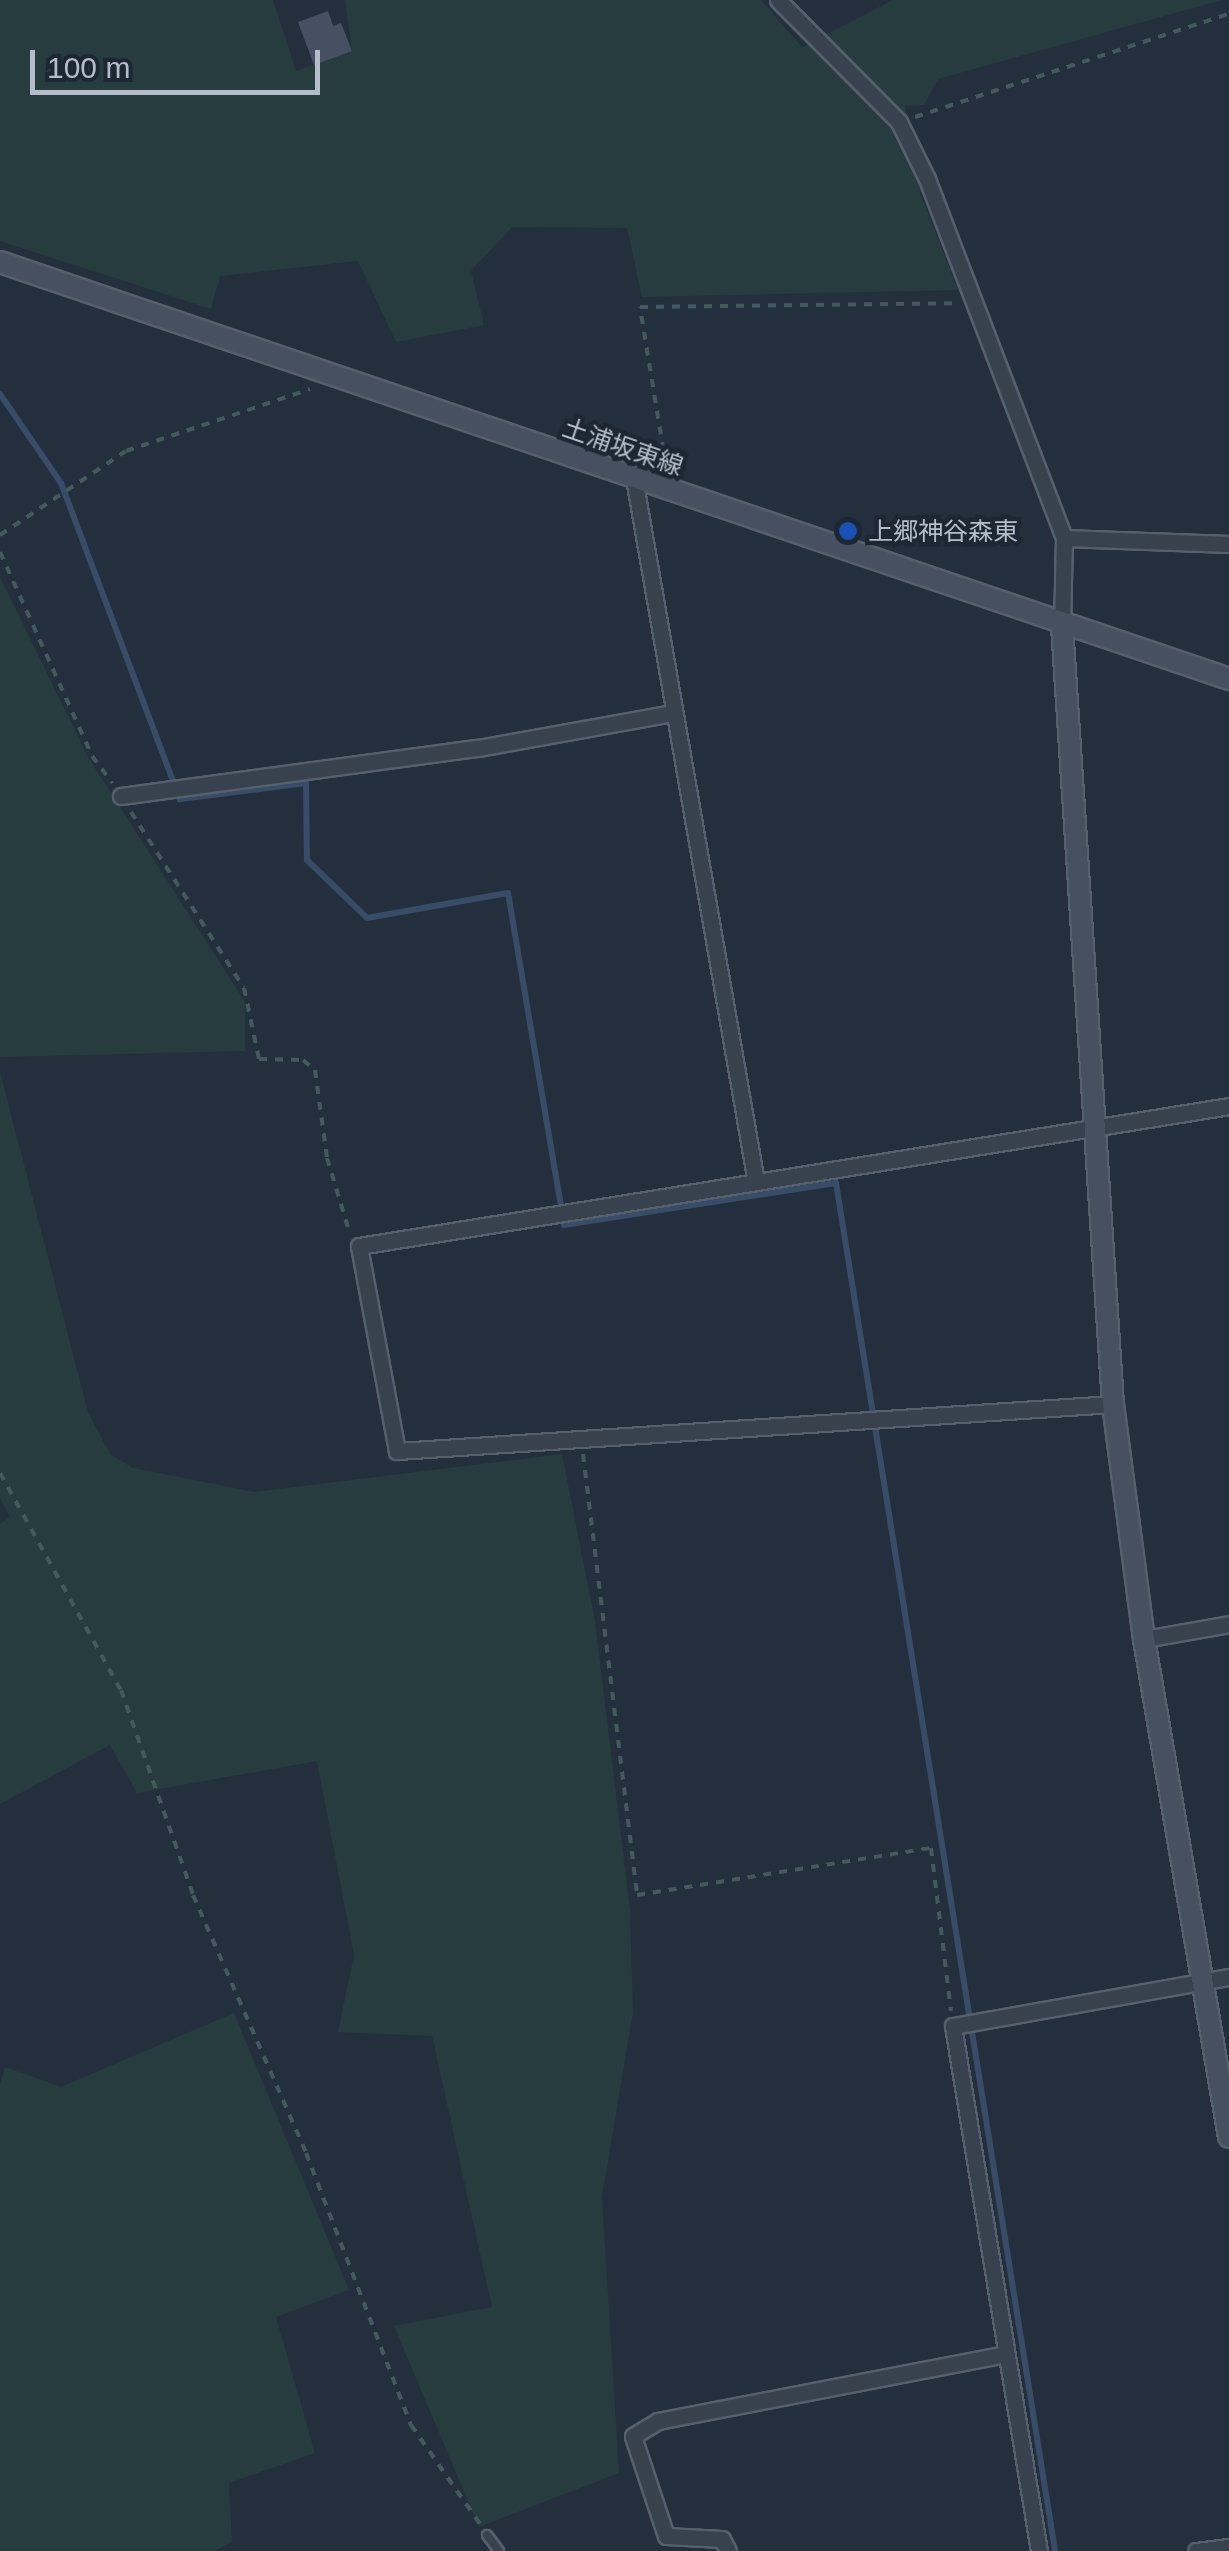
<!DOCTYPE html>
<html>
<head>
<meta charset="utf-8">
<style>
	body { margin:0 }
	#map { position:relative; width:1229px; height:2551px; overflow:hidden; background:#242f3e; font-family:Arial,"Noto Sans JP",sans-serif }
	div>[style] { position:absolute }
	.green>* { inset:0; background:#263c3f }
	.stream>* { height:6px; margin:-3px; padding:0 3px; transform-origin:3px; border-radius:3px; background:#394c67 }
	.building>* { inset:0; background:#455162 }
	.path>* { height:4px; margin-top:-2px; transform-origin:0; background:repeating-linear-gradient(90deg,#44595c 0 8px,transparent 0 16px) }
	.roads { filter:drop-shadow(2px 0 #565f6c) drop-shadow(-2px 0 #565f6c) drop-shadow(0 2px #565f6c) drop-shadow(0 -2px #565f6c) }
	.lane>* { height:8px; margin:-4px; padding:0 4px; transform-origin:4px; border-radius:4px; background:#38414e }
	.street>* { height:15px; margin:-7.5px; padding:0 7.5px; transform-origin:7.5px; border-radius:7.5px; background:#38414e }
	.secondary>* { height:20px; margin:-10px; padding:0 10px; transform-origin:10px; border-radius:10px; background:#465061 }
	.dots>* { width:28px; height:28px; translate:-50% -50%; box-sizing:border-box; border:5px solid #1d2633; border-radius:50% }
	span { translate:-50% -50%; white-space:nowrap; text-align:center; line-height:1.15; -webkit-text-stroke:9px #1d2633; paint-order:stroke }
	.street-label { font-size:25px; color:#b4bcc9 }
	.poi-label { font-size:25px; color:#b4bcc9 }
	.left { translate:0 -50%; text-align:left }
	.scale { position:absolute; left:30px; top:50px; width:290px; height:45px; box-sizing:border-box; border:5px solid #b4bcc9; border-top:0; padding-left:12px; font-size:30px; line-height:35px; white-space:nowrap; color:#b4bcc9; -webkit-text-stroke:8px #1d2633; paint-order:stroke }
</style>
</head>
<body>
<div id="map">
	<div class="green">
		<i style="clip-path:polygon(0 0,273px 0,296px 71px,352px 51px,345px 0,761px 0,802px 47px,893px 0,1222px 0,938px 79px,924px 105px,905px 106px,920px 193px,958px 290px,642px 297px,627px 228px,512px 227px,471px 271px,484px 325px,396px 342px,358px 261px,220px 276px,211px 309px,0 241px)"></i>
		<i style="clip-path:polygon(0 577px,88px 757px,245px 1002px,245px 1051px,0 1057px)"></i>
		<i style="clip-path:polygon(0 1072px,88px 1412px,110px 1454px,133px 1468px,254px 1492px,562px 1454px,595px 1621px,630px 1909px,633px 2012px,602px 2197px,619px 2473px,479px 2527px,394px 2326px,492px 2307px,432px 2036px,338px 2032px,354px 1955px,317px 1761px,137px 1793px,110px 1745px,0 1804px,0 1524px,10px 1517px,0 1498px)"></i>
		<i style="clip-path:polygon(234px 2013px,349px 2290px,276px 2317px,315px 2453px,229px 2483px,232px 2542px,215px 2551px,0 2551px,0 2084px,5px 2067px,61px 2087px)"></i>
	</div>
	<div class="stream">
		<i style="left:0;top:394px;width:108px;rotate:55.6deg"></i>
		<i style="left:61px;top:483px;width:338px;rotate:69.4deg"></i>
		<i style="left:180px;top:799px;width:127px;rotate:-7.2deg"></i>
		<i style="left:306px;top:783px;width:77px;rotate:89.3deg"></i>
		<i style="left:307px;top:860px;width:83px;rotate:44deg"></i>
		<i style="left:367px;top:918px;width:143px;rotate:-10.1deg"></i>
		<i style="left:508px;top:893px;width:337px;rotate:80.4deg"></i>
		<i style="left:564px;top:1225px;width:275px;rotate:-8.8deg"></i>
		<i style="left:836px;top:1183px;width:1385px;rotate:80.9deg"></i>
	</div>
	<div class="building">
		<i style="clip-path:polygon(328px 11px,333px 26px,341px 23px,352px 51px,314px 65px,298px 22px)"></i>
	</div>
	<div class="path">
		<i style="left:915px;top:117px;width:330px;rotate:-18.2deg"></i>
		<i style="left:666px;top:466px;width:161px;rotate:-99.3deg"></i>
		<i style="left:640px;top:307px;width:315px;rotate:-0.7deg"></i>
		<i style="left:0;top:535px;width:151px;rotate:-33.7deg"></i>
		<i style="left:126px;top:451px;width:194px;rotate:-18.6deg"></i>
		<i style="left:0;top:552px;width:224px;rotate:65.7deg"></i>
		<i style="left:92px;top:756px;width:34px;rotate:53deg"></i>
		<i style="left:131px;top:812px;width:209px;rotate:57.3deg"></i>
		<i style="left:244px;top:988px;width:73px;rotate:78.1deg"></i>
		<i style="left:259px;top:1059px;width:44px;rotate:1.3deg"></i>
		<i style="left:303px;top:1060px;width:16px;rotate:40deg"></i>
		<i style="left:315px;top:1070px;width:89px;rotate:82.2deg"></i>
		<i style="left:327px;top:1158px;width:79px;rotate:73.2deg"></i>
		<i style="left:583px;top:1454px;width:444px;rotate:83deg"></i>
		<i style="left:637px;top:1895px;width:298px;rotate:-9.1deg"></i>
		<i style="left:931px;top:1848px;width:164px;rotate:83deg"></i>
		<i style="left:0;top:1473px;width:248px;rotate:60.9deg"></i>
		<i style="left:121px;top:1690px;width:217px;rotate:70.6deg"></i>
		<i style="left:193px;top:1895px;width:282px;rotate:66.3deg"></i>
		<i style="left:306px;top:2153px;width:292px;rotate:68.9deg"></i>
		<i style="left:411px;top:2425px;width:121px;rotate:55.1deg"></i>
	</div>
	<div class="roads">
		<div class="lane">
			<i style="left:487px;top:2535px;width:20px;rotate:53deg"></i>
		</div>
		<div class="street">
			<i style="left:778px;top:0;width:172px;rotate:45.2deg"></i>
			<i style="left:899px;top:122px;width:64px;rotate:63.8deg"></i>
			<i style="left:927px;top:179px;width:384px;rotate:69.1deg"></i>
			<i style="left:1064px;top:538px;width:88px;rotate:91.3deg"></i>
			<i style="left:634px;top:478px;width:714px;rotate:80.17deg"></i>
			<i style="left:1064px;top:538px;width:165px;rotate:2.1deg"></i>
			<i style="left:121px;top:796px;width:360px;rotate:-7.7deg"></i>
			<i style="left:478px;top:748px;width:198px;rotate:-10.2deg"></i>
			<i style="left:1113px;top:1404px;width:718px;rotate:176.24deg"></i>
			<i style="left:397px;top:1451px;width:208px;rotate:-100.5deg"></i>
			<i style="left:359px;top:1246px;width:881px;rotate:-9.14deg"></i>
			<i style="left:1144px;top:1639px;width:86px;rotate:-10deg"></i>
			<i style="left:728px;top:2551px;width:13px;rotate:-117deg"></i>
			<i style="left:722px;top:2539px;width:56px;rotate:-176.9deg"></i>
			<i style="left:666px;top:2536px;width:105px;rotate:-108.3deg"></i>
			<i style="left:633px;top:2436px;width:29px;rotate:-31deg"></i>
			<i style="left:658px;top:2421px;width:354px;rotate:-10.9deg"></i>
			<i style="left:1039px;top:2551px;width:532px;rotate:-99.3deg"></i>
			<i style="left:953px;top:2026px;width:280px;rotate:-10.1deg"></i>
			<i style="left:1196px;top:2551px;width:33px;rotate:-7deg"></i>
		</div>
		<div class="secondary">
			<i style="left:0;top:262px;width:1298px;rotate:18.74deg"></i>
			<i style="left:1062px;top:626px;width:780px;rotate:86.25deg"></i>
			<i style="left:1113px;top:1404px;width:237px;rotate:82.5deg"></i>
			<i style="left:1144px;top:1639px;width:505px;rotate:80.31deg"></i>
		</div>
	</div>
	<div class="dots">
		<i style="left:848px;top:531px;background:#1a4fb4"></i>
	</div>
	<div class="street-label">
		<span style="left:623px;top:447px;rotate:19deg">土浦坂東線</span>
	</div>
	<div class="poi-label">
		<span class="left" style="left:868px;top:531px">上郷神谷森東</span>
	</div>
	<div class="scale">100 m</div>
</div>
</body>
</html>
